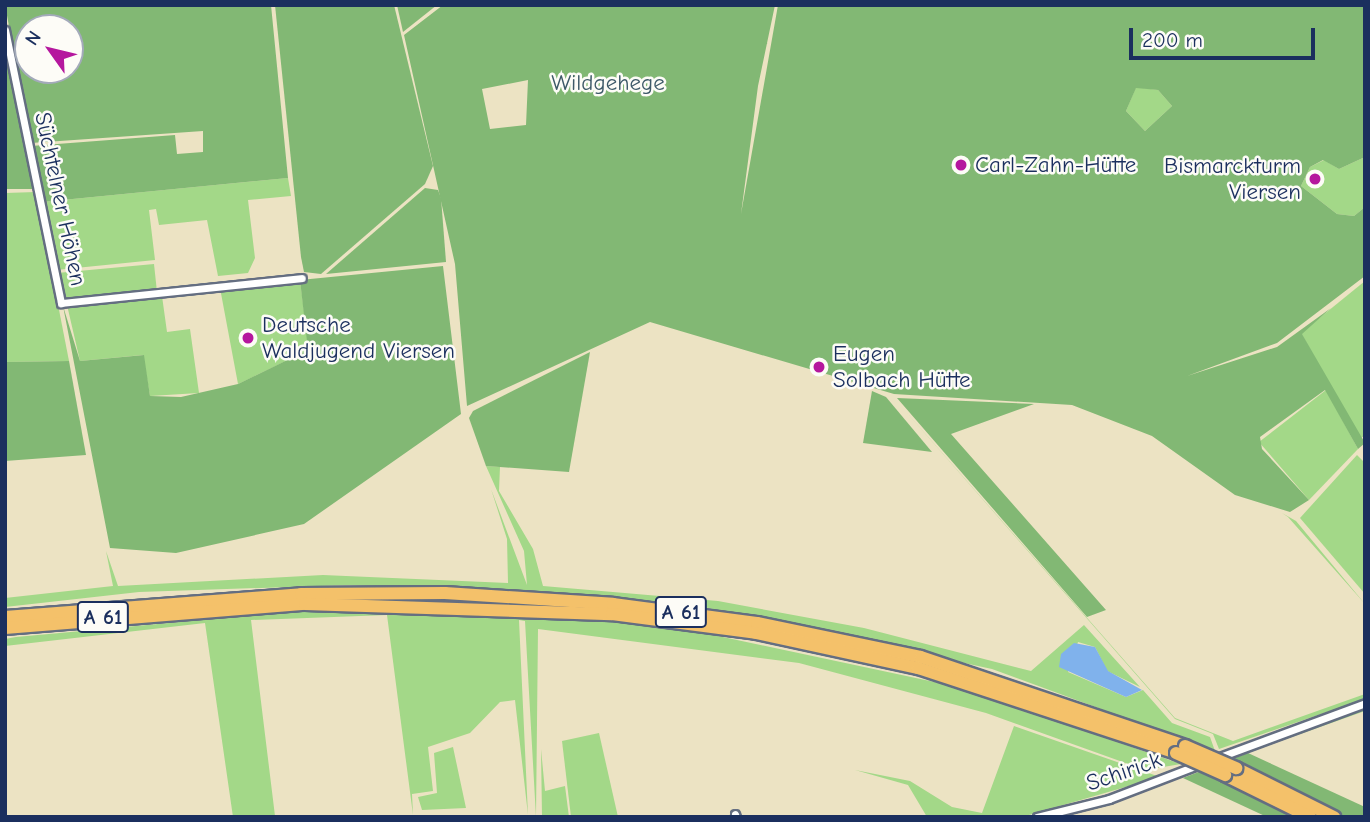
<!DOCTYPE html>
<html>
<head>
<meta charset="utf-8">
<style>
	body { margin:0 }
	#map { position:relative; width:1370px; height:822px; overflow:hidden; background:#ece3c3; font-family:"Comic Neue",sans-serif }
	div>[style] { position:absolute }
	.green>* { inset:0; background:#a3d888 }
	.forest>* { inset:0; background:#82b874 }
	.water>* { inset:0; background:#80b2ec }
	.roads { filter:drop-shadow(2px 0 #646e81) drop-shadow(-2px 0 #646e81) drop-shadow(0 2px #646e81) drop-shadow(0 -2px #646e81) }
	.street>* { height:7px; margin:-3.5px; padding:0 3.5px; transform-origin:3.5px; border-radius:3.5px; background:#fff }
	.highway>* { height:12px; margin:-6px; padding:0 6px; transform-origin:6px; border-radius:6px; background:#f4c16a }
	.bridges { filter:drop-shadow(2px 0 #646e81) drop-shadow(-2px 0 #646e81) drop-shadow(0 2px #646e81) drop-shadow(0 -2px #646e81) }
	.highway-bridge>* { height:12px; margin:-6px; padding:0 6px; transform-origin:6px; border-radius:6px; background:#f4c16a }
	.dots>* { width:19px; height:19px; translate:-50% -50%; box-sizing:border-box; border:4px solid #fdfcf7; border-radius:50% }
	span { translate:-50% -50%; white-space:nowrap; text-align:center; line-height:1.15; -webkit-text-stroke:5px #fdfcf7; paint-order:stroke }
	.shield-label span { padding:2px 5px; background:#fdfcf7; border:2px solid; border-radius:5px; -webkit-text-stroke-width:0 }
	.shield-label { font-size:21px; color:#1b2f5e; font-weight:700 }
	.park-label { font-size:23px; color:#3d5968 }
	.poi-label { font-size:23px; color:#1b2f5e }
	.left { translate:0 -50%; text-align:left }
	.right { translate:-100% -50%; text-align:right }
	.street-label { font-size:23px; color:#1b2f5e }
	.frame { position:absolute; inset:0; border:7px solid #1b2f5e; pointer-events:none }
	.north { position:absolute; left:14px; top:14px; width:70px; height:70px; box-sizing:border-box; background:#fdfcf7; border:2px solid #a3aaba; border-radius:50%; rotate:304deg; font-size:19px; font-weight:700; line-height:28px; text-align:center; color:#1b2f5e }
	.north::after { content:''; display:block; margin:auto; width:24px; height:32px; background:#b5179e; clip-path:polygon(50% 0,100% 100%,50% 72%,0 100%) }
	.scale { position:absolute; left:1129px; top:28px; width:186px; height:32px; box-sizing:border-box; border:4px solid #1b2f5e; border-top:0; padding-left:9px; font-size:21px; line-height:24px; white-space:nowrap; color:#1b2f5e; -webkit-text-stroke:5px #fdfcf7; paint-order:stroke }
</style>
</head>
<body>
<div id="map">
	<div class="green">
		<i style="clip-path:polygon(1136px 87px,1158px 90px,1172px 106px,1145px 131px,1126px 111px)"></i>
		<i style="clip-path:polygon(1365px 157px,1365px 207px,1354px 216px,1337px 214px,1301px 186px,1310px 167px,1324px 160px,1339px 169px)"></i>
		<i style="clip-path:polygon(288px 178px,291px 196px,248px 200px,255px 258px,248px 273px,218px 276px,207px 220px,159px 225px,156px 209px,149px 210px,155px 260px,56px 270px,42px 202px)"></i>
		<i style="clip-path:polygon(36px 192px,69px 361px,5px 362px,5px 193px)"></i>
		<i style="clip-path:polygon(154px 264px,157px 292px,62px 299px,57px 273px)"></i>
		<i style="clip-path:polygon(300px 280px,309px 350px,238px 384px,220px 288px)"></i>
		<i style="clip-path:polygon(1365px 281px,1365px 436px,1360px 438px,1301px 333px)"></i>
		<i style="clip-path:polygon(162px 296px,167px 332px,190px 329px,199px 393px,150px 396px,143px 355px,80px 361px,67px 305px)"></i>
		<i style="clip-path:polygon(1326px 390px,1358px 449px,1309px 500px,1259px 442px)"></i>
		<i style="clip-path:polygon(893px 397px,1175px 718px,1233px 741px,1365px 694px,1365px 699px,1219px 749px,1213px 734px,1175px 719px)"></i>
		<i style="clip-path:polygon(1357px 455px,1365px 463px,1365px 594px,1300px 518px)"></i>
		<i style="clip-path:polygon(486px 466px,500px 467px,499px 491px,533px 549px,543px 586px,718px 601px,864px 628px,1031px 671px,1084px 625px,1140px 687px,1107px 671px,1095px 647px,1078px 642px,1068px 672px,1126px 697px,1143px 690px,1172px 723px,1210px 737px,1215px 751px,992px 669px,708px 608px,509px 590px,350px 585px,139px 592px,5px 607px,5px 598px,113px 586px,106px 551px,118px 586px,323px 575px,508px 583px,507px 539px,491px 489px,527px 585px,524px 551px)"></i>
		<i style="clip-path:polygon(1282px 513px,1296px 521px,1365px 604px,1288px 517px)"></i>
		<i style="clip-path:polygon(299px 611px,587px 616px,704px 633px,958px 687px,1181px 764px,1145px 770px,986px 713px,799px 663px,538px 629px,536px 817px,525px 621px,519px 620px,528px 815px,515px 700px,500px 702px,470px 733px,428px 747px,433px 791px,412px 794px,413px 815px,387px 615px,251px 620px,275px 816px,233px 817px,205px 623px,5px 646px,5px 639px,16px 637px)"></i>
		<i style="clip-path:polygon(1365px 707px,1365px 711px,1258px 749px,1259px 744px)"></i>
		<i style="clip-path:polygon(1014px 726px,1160px 777px,1022px 817px,927px 817px,908px 785px,855px 770px,910px 781px,952px 807px,982px 813px)"></i>
		<i style="clip-path:polygon(599px 733px,618px 817px,571px 817px,562px 741px)"></i>
		<i style="clip-path:polygon(453px 747px,466px 808px,422px 810px,418px 797px,437px 793px,434px 753px)"></i>
		<i style="clip-path:polygon(541px 749px,545px 791px,565px 786px,569px 817px,542px 817px)"></i>
	</div>
	<div class="forest">
		<i style="clip-path:polygon(evenodd,5px 5px,271px 5px,288px 178px,42px 202px,31px 146px,175px 135px,177px 154px,203px 152px,203px 131px,31px 143px,5px 5px,28px 28px,70px 28px,70px 70px,28px 70px,28px 28px)"></i>
		<i style="clip-path:polygon(275px 5px,394px 5px,433px 166px,425px 184px,321px 274px,304px 272px,301px 257px)"></i>
		<i style="clip-path:polygon(397px 5px,437px 5px,403px 32px)"></i>
		<i style="clip-path:polygon(evenodd,443px 5px,775px 5px,758px 86px,741px 214px,778px 5px,1365px 5px,1365px 157px,1339px 169px,1323px 160px,1310px 167px,1301px 186px,1337px 214px,1354px 216px,1365px 207px,1365px 276px,1277px 343px,1187px 376px,1277px 347px,1331px 308px,1302px 334px,1365px 443px,1358px 449px,1325px 390px,1260px 437px,1262px 449px,1309px 500px,1290px 512px,1235px 495px,1152px 436px,1072px 405px,894px 394px,650px 322px,467px 406px,455px 264px,404px 35px,443px 5px,528px 80px,526px 125px,490px 129px,482px 89px,528px 80px,443px 5px,1136px 88px,1158px 90px,1172px 106px,1145px 131px,1126px 111px,1136px 88px)"></i>
		<i style="clip-path:polygon(5px 56px,8px 56px,35px 189px,5px 189px)"></i>
		<i style="clip-path:polygon(425px 188px,438px 190px,441px 198px,446px 262px,326px 274px)"></i>
		<i style="clip-path:polygon(443px 266px,461px 414px,304px 524px,176px 553px,110px 548px,63px 306px,80px 361px,144px 355px,150px 396px,181px 397px,238px 384px,308px 350px,300px 280px)"></i>
		<i style="clip-path:polygon(590px 352px,569px 472px,486px 466px,469px 418px,473px 411px)"></i>
		<i style="clip-path:polygon(69px 361px,86px 455px,5px 461px,5px 362px)"></i>
		<i style="clip-path:polygon(872px 391px,886px 397px,932px 452px,863px 443px)"></i>
		<i style="clip-path:polygon(897px 398px,1034px 404px,951px 434px,1106px 610px,1087px 617px)"></i>
		<i style="clip-path:polygon(1248px 753px,1365px 807px,1365px 817px,1267px 817px,1183px 778px)"></i>
	</div>
	<div class="water">
		<i style="clip-path:polygon(1074px 643px,1095px 647px,1108px 671px,1142px 690px,1126px 697px,1059px 667px,1061px 654px)"></i>
	</div>
	<div class="roads">
		<div class="street">
			<i style="left:5px;top:30px;width:279px;rotate:78.4deg"></i>
			<i style="left:61px;top:303px;width:242px;rotate:-5.9deg"></i>
			<i style="left:1214px;top:759px;width:161px;rotate:-20.3deg"></i>
			<i style="left:735px;top:814px;width:3px;rotate:72deg"></i>
			<i style="left:1037px;top:817px;width:74px;rotate:-14deg"></i>
			<i style="left:1109px;top:799px;width:97px;rotate:-21deg"></i>
		</div>
		<div class="highway">
			<i style="left:5px;top:617px;width:297px;rotate:-4.4deg"></i>
			<i style="left:301px;top:594px;width:144px;rotate:-0.4deg"></i>
			<i style="left:445px;top:593px;width:168px;rotate:3.7deg"></i>
			<i style="left:613px;top:604px;width:145px;rotate:7.5deg"></i>
			<i style="left:757px;top:623px;width:167px;rotate:11.7deg"></i>
			<i style="left:921px;top:657px;width:279px;rotate:18.6deg"></i>
			<i style="left:5px;top:628px;width:301px;rotate:-4.6deg"></i>
			<i style="left:305px;top:604px;width:307px;rotate:1.9deg"></i>
			<i style="left:612px;top:614px;width:145px;rotate:7.5deg"></i>
			<i style="left:756px;top:633px;width:166px;rotate:12.2deg"></i>
			<i style="left:918px;top:668px;width:272px;rotate:18.2deg"></i>
			<i style="left:1236px;top:768px;width:110px;rotate:26.6deg"></i>
			<i style="left:1225px;top:775px;width:95px;rotate:26.3deg"></i>
		</div>
	</div>
	<div class="bridges">
		<div class="highway-bridge">
			<i style="left:1185px;top:746px;width:56px;rotate:23.3deg"></i>
			<i style="left:1176px;top:753px;width:54px;rotate:24.2deg"></i>
		</div>
	</div>
	<div class="dots">
		<i style="left:961px;top:165px;background:#b5179e"></i>
		<i style="left:1315px;top:179px;background:#b5179e"></i>
		<i style="left:248px;top:338px;background:#b5179e"></i>
		<i style="left:819px;top:367px;background:#b5179e"></i>
	</div>
	<div class="shield-label">
		<span style="left:681px;top:612px">A 61</span>
		<span style="left:103px;top:617px">A 61</span>
	</div>
	<div class="park-label">
		<span style="left:608px;top:83px">Wildgehege</span>
	</div>
	<div class="poi-label">
		<span class="left" style="left:975px;top:165px">Carl-Zahn-Hütte</span>
		<span class="right" style="left:1301px;top:179px">Bismarckturm<br>Viersen</span>
		<span class="left" style="left:262px;top:338px">Deutsche<br>Waldjugend Viersen</span>
		<span class="left" style="left:833px;top:367px">Eugen<br>Solbach Hütte</span>
	</div>
	<div class="street-label">
		<span style="left:60px;top:199px;rotate:78deg">Süchtelner Höhen</span>
		<span style="left:1124px;top:772px;rotate:-19deg">Schirick</span>
	</div>
	<div class="frame"></div>
	<div class="north">N</div>
	<div class="scale">200 m</div>
</div>
</body>
</html>
